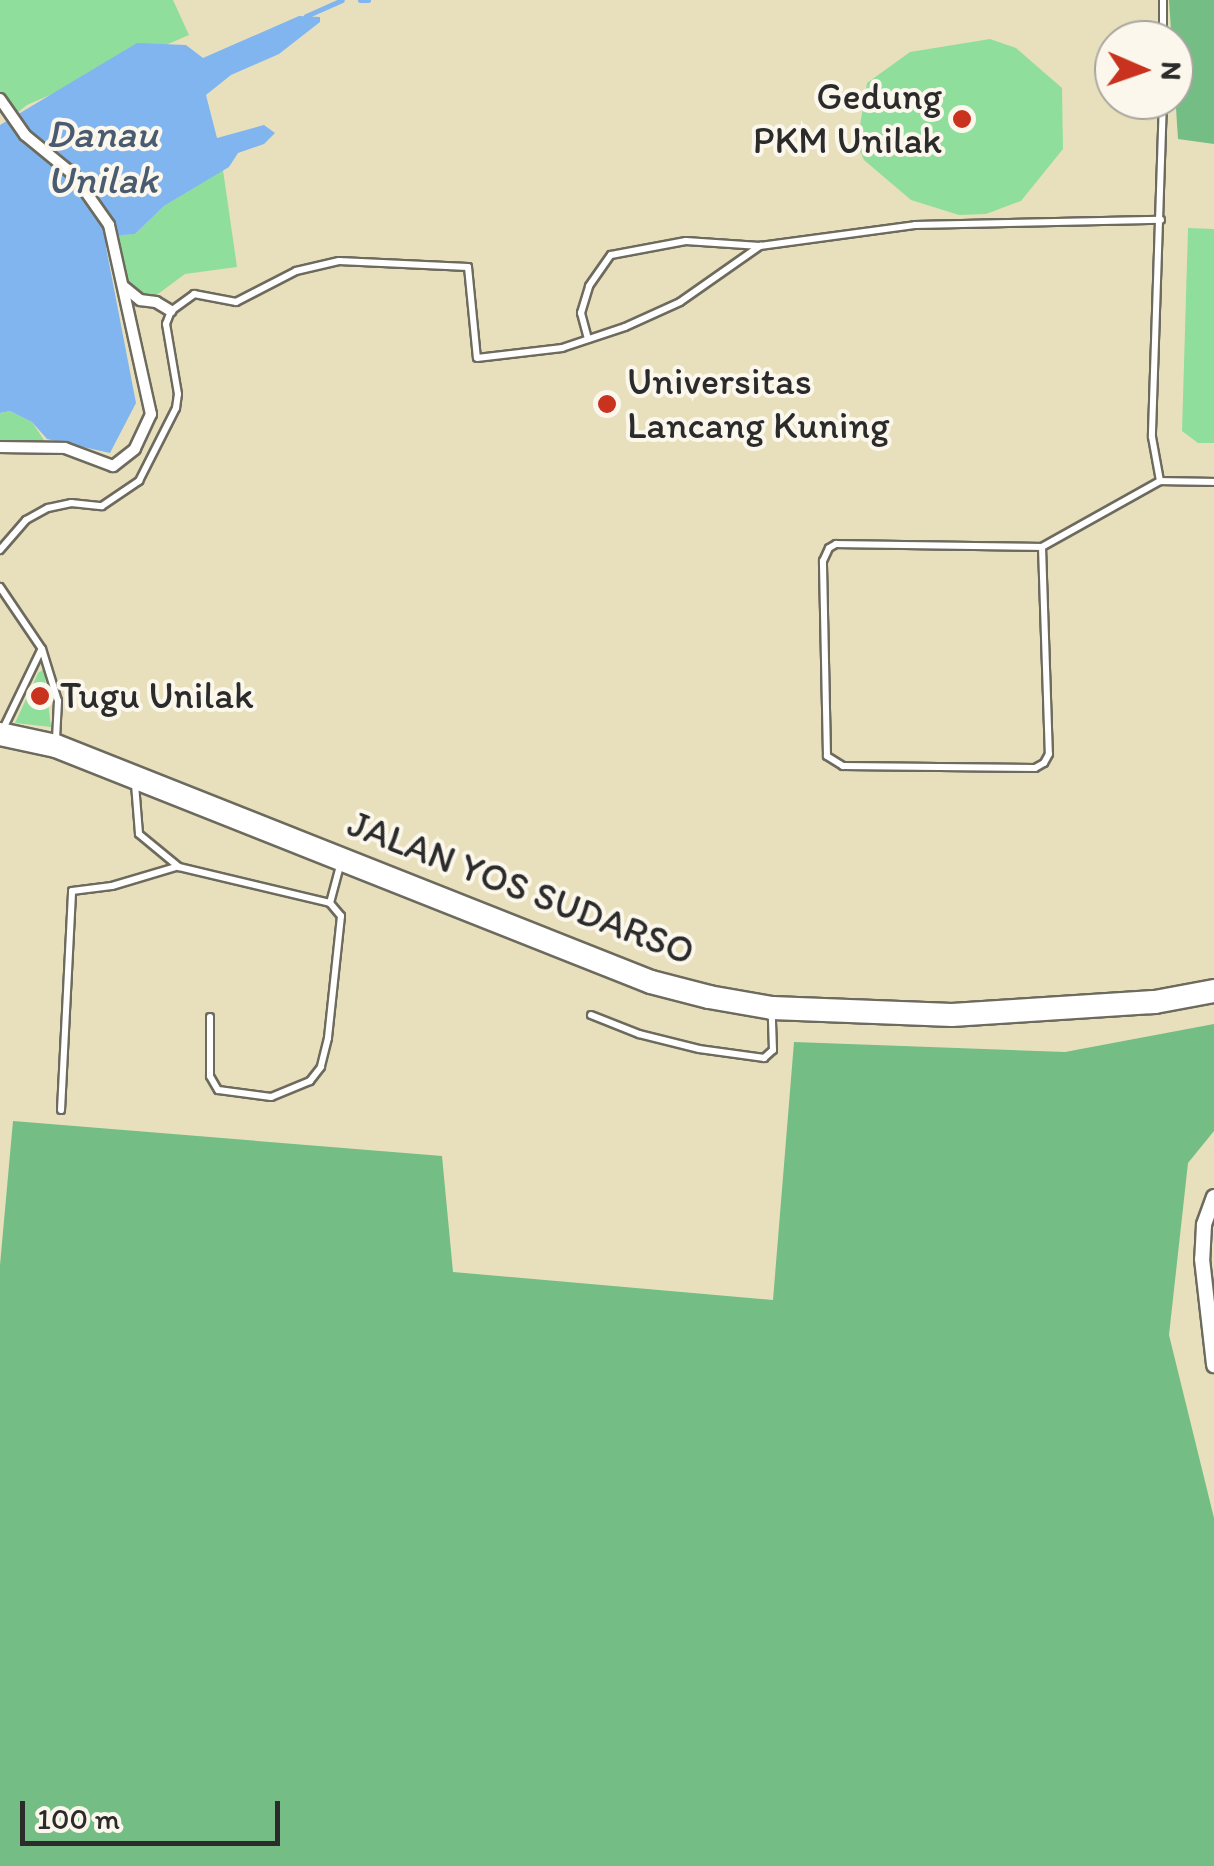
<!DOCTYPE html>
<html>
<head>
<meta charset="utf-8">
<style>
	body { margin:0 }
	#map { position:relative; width:1214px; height:1866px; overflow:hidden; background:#e8e0bc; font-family:Itim,sans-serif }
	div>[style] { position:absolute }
	.green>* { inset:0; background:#90de9c }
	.forest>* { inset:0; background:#74bd84 }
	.water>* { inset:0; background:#81b5ef }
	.stream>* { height:5px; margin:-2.5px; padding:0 2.5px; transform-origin:2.5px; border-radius:2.5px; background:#81b5ef }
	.roads { filter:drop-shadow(2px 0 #6d6a5e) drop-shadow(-2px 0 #6d6a5e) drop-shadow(0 2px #6d6a5e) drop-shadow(0 -2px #6d6a5e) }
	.service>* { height:6px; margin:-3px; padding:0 3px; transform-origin:3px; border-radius:3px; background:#fff }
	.pedestrian>* { height:10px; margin:-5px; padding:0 5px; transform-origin:5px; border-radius:5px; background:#fff }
	.minor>* { height:14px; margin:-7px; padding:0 7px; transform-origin:7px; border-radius:7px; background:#fff }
	.primary>* { height:22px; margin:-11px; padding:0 11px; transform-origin:11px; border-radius:11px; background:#fff }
	.dots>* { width:28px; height:28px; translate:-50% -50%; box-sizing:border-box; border:5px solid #fbf7ec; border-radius:50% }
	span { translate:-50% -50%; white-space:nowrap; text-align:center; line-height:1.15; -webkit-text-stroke:8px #fbf7ec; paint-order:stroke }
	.poi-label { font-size:38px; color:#2b2b2b }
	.right { translate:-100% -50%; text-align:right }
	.left { translate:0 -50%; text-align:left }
	.street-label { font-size:38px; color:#2b2b2b }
	.water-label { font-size:40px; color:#495b70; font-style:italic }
	.north { position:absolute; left:1094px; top:20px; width:100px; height:100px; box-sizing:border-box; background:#fbf7ec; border:2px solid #a8a59f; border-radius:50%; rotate:92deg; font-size:28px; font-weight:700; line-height:40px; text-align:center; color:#2b2b2b }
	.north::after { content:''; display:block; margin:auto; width:35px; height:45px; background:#c8321e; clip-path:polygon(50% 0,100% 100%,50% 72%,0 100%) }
	.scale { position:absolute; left:20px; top:1801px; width:260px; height:45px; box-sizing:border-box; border:5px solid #2b2b2b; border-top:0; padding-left:12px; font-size:30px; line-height:35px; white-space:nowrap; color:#2b2b2b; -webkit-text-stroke:8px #fbf7ec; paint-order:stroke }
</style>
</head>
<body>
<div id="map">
	<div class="green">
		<i style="clip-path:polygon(0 0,173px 0,189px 35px,27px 105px,17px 113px,0 95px)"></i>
		<i style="clip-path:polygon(990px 39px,1016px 48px,1062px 88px,1063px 149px,1021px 201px,986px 214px,959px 215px,911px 200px,864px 160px,857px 144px,867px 83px,910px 52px)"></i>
		<i style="clip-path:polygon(223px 170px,237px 267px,185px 274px,154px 297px,134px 293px,124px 275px,117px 235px,135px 234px,164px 206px)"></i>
		<i style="clip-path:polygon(1188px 228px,1214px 229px,1214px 443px,1198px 443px,1182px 431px)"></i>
		<i style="clip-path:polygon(10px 411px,32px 422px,46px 443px,0 440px,0 413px)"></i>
		<i style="clip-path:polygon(44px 669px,51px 727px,15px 723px,38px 673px)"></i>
	</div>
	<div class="forest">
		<i style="clip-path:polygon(1169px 0,1214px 0,1214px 144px,1178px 139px)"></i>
		<i style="clip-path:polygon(1214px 1024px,1214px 1131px,1188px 1163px,1169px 1335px,1214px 1518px,1214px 1866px,0 1866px,0 1265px,13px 1121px,442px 1156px,453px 1272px,773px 1300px,794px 1042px,1065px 1052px)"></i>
	</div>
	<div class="water">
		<i style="clip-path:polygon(299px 16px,320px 17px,320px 22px,279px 54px,231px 75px,206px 95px,217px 138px,264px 125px,275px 133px,264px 144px,238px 153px,229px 167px,164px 206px,135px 234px,112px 236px,106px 247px,136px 403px,110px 453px,47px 439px,32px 422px,10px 411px,0 413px,0 125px,137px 43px,186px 45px,203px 58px)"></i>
	</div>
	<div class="stream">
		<i style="left:360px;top:0;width:8px"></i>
		<i style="left:306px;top:16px;width:39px;rotate:-24deg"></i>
	</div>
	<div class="roads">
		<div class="service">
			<i style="left:1163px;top:40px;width:40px;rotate:-90deg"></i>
			<i style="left:1163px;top:100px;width:337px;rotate:91.9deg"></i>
			<i style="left:1152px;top:437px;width:45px;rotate:79.7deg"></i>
			<i style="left:1160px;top:481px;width:54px;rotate:1.1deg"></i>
			<i style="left:588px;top:339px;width:27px;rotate:-105deg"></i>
			<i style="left:581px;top:313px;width:28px;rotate:-73deg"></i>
			<i style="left:589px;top:286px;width:38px;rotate:-55deg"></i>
			<i style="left:611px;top:255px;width:76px;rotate:-10.6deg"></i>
			<i style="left:686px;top:241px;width:74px;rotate:3.9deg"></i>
			<i style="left:1042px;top:547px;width:207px;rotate:88.1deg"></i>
			<i style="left:1049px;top:754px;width:10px;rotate:119deg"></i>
			<i style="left:1044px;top:763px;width:10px;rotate:151deg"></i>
			<i style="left:1035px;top:768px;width:192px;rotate:-179.4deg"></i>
			<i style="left:843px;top:766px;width:19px;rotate:-148deg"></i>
			<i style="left:827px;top:756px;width:195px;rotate:-91.2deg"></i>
			<i style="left:823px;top:561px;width:14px;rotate:-65deg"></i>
			<i style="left:829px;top:548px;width:8px;rotate:-30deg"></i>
			<i style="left:836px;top:544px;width:206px;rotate:0.8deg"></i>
			<i style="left:1042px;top:547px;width:135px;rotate:-29.2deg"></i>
			<i style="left:0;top:550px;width:40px;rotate:-49deg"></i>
			<i style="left:26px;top:520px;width:25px;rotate:-29deg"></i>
			<i style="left:48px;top:508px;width:24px;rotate:-12deg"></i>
			<i style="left:71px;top:503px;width:31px;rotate:6deg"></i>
			<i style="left:102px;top:506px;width:45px;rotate:-34deg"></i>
			<i style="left:139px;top:481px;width:82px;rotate:-63.1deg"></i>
			<i style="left:176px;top:408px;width:14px;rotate:-82deg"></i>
			<i style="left:178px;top:394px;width:71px;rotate:-99.7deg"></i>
			<i style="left:166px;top:324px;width:14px;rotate:-69deg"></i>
			<i style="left:171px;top:311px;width:29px;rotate:-36deg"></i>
			<i style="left:194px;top:294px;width:43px;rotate:10.8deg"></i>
			<i style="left:236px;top:302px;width:68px;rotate:-27.3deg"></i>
			<i style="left:296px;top:271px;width:44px;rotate:-13.1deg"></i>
			<i style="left:339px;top:261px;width:129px;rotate:2.7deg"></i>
			<i style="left:468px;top:267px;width:91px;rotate:84.4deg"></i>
			<i style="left:477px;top:358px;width:86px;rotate:-6.7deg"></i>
			<i style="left:562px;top:348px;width:66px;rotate:-18.4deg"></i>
			<i style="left:625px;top:327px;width:60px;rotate:-24.4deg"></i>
			<i style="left:680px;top:302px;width:98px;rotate:-35deg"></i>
			<i style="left:760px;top:246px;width:156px;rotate:-7.7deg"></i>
			<i style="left:915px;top:225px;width:246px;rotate:-1.2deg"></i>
			<i style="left:0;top:587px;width:75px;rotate:55.9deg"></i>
			<i style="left:42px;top:649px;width:54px;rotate:72.9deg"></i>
			<i style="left:58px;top:701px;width:39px;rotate:93deg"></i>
			<i style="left:3px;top:729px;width:88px;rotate:-64.3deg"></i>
			<i style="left:135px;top:784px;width:50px;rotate:85.4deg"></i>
			<i style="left:139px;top:834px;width:52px;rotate:39.5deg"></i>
			<i style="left:179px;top:867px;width:155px;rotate:13.4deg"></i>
			<i style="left:330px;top:903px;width:17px;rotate:50deg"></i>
			<i style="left:341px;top:916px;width:123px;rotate:96.1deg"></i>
			<i style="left:328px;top:1038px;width:30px;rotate:104deg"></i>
			<i style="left:321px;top:1067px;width:18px;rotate:128deg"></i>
			<i style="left:310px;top:1081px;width:42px;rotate:157.7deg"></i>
			<i style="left:271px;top:1097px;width:53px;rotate:-172.5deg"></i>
			<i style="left:218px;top:1090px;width:16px;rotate:-120deg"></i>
			<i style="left:210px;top:1076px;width:59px;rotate:-90deg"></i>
			<i style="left:330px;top:903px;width:39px;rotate:-75deg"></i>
			<i style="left:591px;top:1015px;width:52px;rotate:21.6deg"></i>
			<i style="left:639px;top:1034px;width:62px;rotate:14deg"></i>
			<i style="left:699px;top:1049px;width:66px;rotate:7.9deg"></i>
			<i style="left:764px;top:1058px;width:12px;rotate:-42deg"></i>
			<i style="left:773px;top:1050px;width:36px;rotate:-92deg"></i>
			<i style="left:61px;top:1110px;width:219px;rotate:-87.1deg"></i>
			<i style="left:72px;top:891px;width:40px;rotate:-7.1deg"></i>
			<i style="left:112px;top:886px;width:67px;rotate:-16.5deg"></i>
		</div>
		<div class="pedestrian">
			<i style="left:0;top:99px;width:44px;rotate:55.2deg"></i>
			<i style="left:25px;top:135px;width:63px;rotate:39.2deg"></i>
			<i style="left:74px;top:175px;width:61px;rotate:55deg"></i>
			<i style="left:109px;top:225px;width:194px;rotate:77.5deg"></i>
			<i style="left:151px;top:414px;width:38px;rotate:115deg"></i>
			<i style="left:135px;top:449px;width:28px;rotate:142deg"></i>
			<i style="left:113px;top:466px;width:51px;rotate:-159.4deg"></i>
			<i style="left:65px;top:448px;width:65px;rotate:-179.1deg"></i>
			<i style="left:124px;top:287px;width:21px;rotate:39deg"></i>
			<i style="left:140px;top:300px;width:16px;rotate:7deg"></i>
			<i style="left:156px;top:302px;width:17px;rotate:31deg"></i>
		</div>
		<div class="minor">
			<i style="left:1214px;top:1197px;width:30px;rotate:110deg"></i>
			<i style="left:1204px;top:1225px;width:34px;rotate:93deg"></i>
			<i style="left:1202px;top:1259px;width:107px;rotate:83.5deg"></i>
		</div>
		<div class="primary">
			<i style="left:0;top:734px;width:57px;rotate:12.1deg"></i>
			<i style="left:56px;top:746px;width:640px;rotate:21.64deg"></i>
			<i style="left:651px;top:982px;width:60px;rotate:14.5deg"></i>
			<i style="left:709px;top:997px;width:64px;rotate:9.9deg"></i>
			<i style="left:772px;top:1008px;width:180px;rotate:2.2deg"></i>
			<i style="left:952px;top:1015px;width:203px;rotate:-3.7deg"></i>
			<i style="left:1155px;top:1002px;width:60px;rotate:-10.6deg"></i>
		</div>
	</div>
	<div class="dots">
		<i style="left:962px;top:119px;background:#c8321e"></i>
		<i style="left:607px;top:404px;background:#c8321e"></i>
		<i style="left:40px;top:696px;background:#c8321e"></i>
	</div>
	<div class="poi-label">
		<span class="right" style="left:942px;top:119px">Gedung<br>PKM Unilak</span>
		<span class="left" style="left:627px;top:404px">Universitas<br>Lancang Kuning</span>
		<span class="left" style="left:60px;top:696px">Tugu Unilak</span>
	</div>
	<div class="street-label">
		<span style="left:521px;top:888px;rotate:21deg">JALAN YOS SUDARSO</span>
	</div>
	<div class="water-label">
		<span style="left:102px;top:156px">Danau<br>Unilak</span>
	</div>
	<div class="north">N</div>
	<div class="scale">100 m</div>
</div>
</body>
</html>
